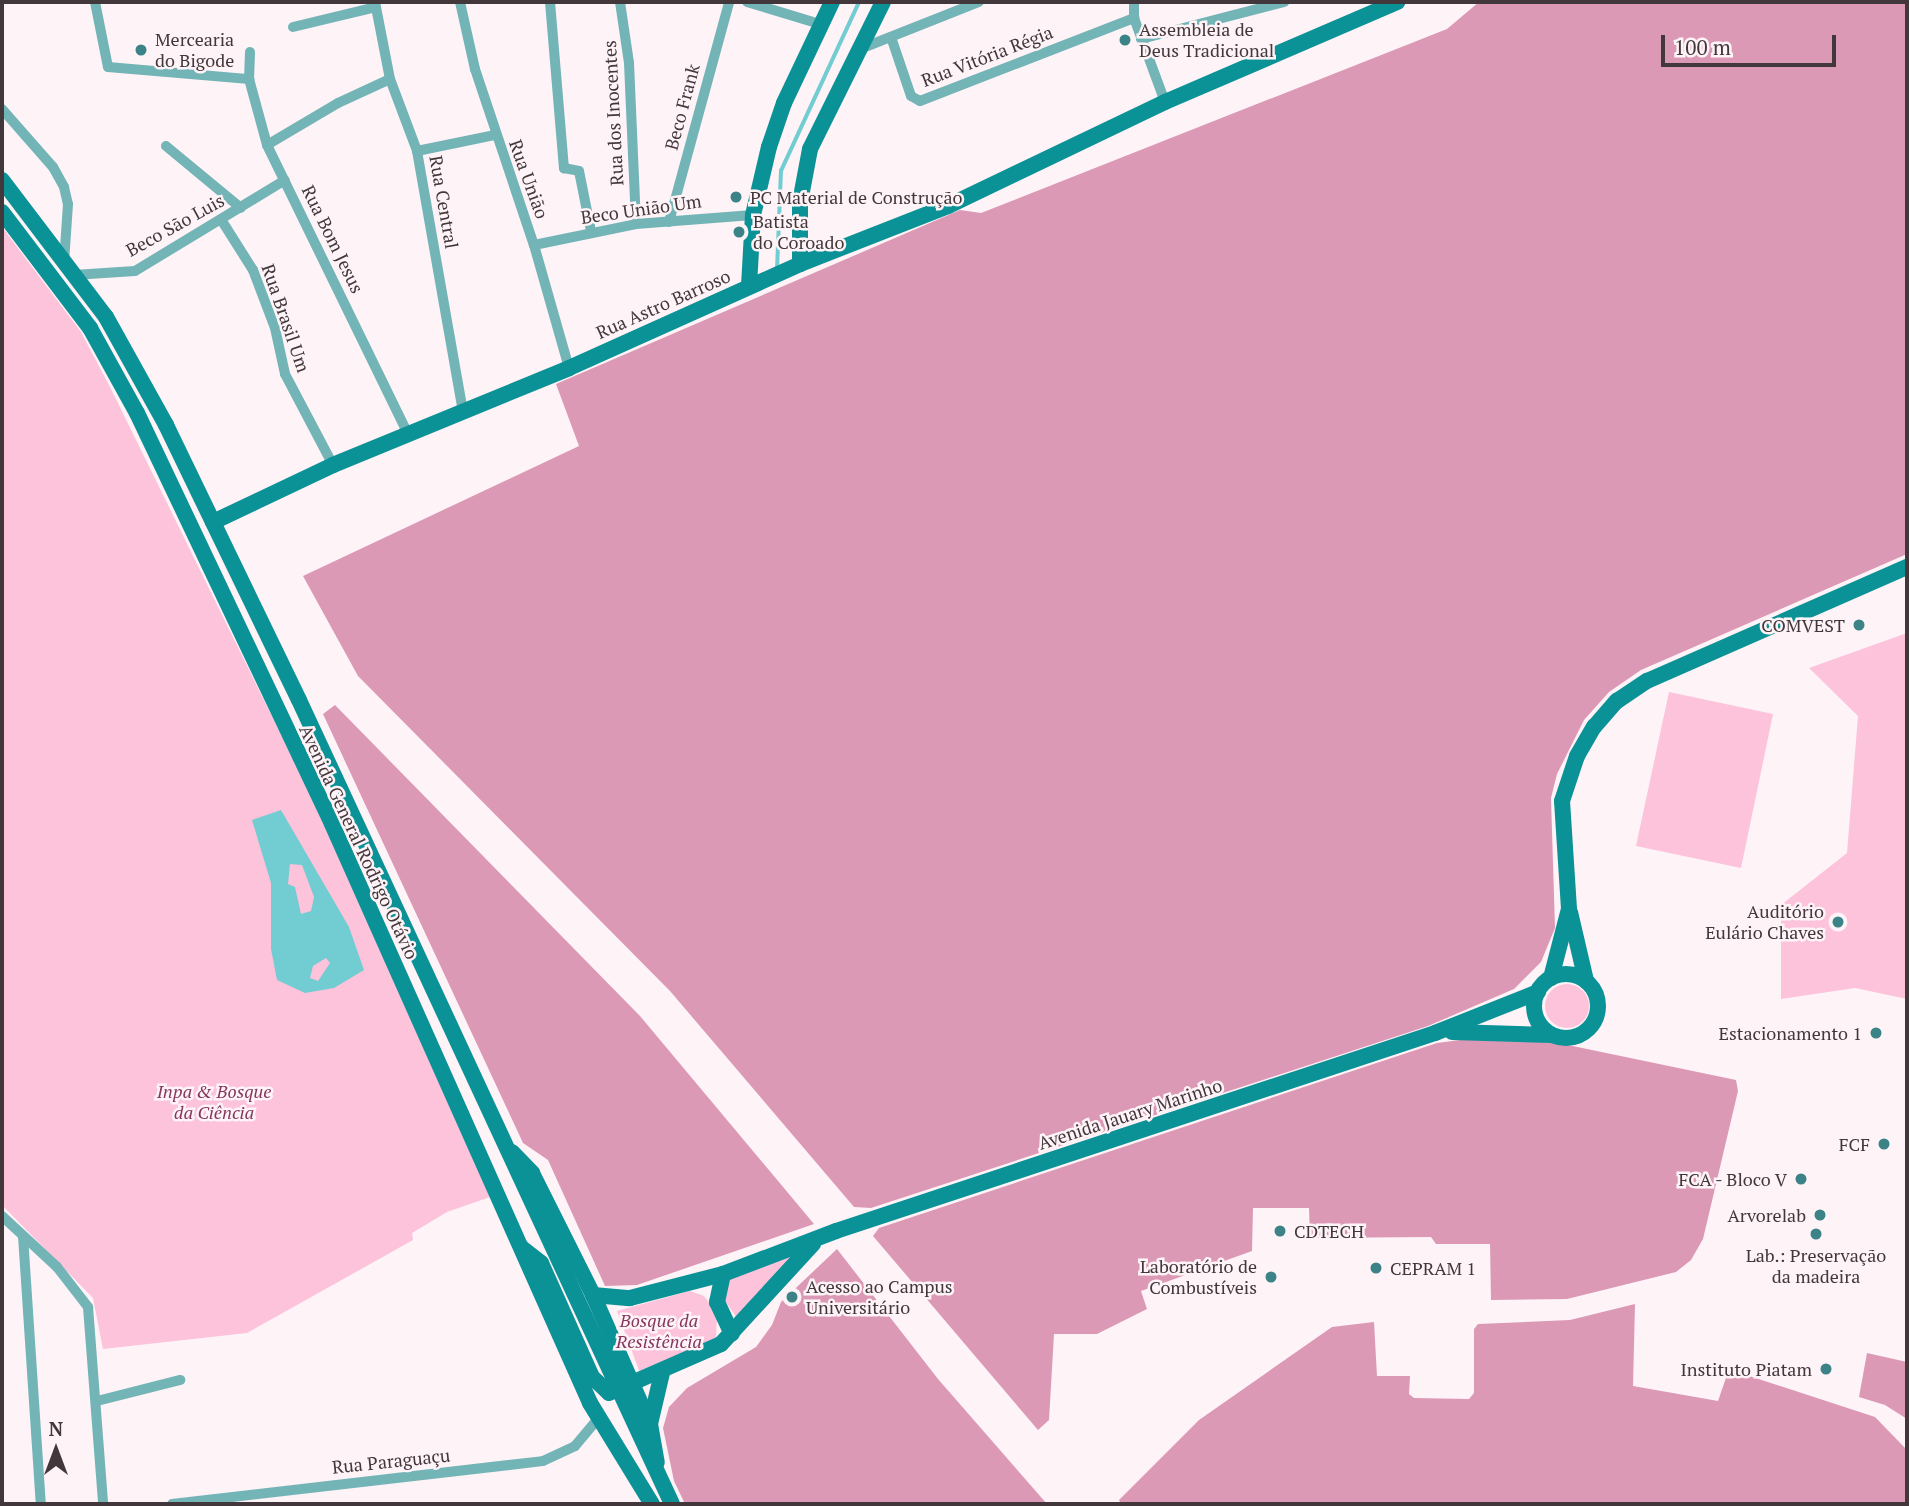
<!DOCTYPE html>
<html>
<head>
<meta charset="utf-8">
<style>
	body { margin:0 }
	#map { position:relative; width:1909px; height:1506px; overflow:hidden; background:#fef3f7; font-family:"PT Serif",serif }
	div>[style] { position:absolute }
	.green>* { inset:0; background:#fcc3db }
	.round { border-radius:50% }
	.forest>* { inset:0; background:#dc99b6 }
	.water>* { inset:0; background:#71cdd1 }
	.stream>* { height:3.5px; margin:-1.75px; padding:0 1.75px; transform-origin:1.75px; border-radius:1.75px; background:#71cdd1 }
	.street>* { height:10px; margin:-5px; padding:0 5px; transform-origin:5px; border-radius:5px; background:#73b4b7 }
	.secondary>* { height:16px; margin:-8px; padding:0 8px; transform-origin:8px; border-radius:8px; background:#0b9297 }
	.secondary>.ring { margin:-8px; padding:0; box-sizing:content-box; background:none; border:16px solid #0b9297; border-radius:50% }
	.dots>* { width:19px; height:19px; translate:-50% -50%; box-sizing:border-box; border:4px solid #fef3f7; border-radius:50% }
	span { translate:-50% -50%; white-space:nowrap; text-align:center; line-height:1.15; -webkit-text-stroke:5px #fef3f7; paint-order:stroke }
	.poi-label { font-size:18px; color:#42383c }
	.left { translate:0 -50%; text-align:left }
	.right { translate:-100% -50%; text-align:right }
	.street-label { font-size:18px; color:#42383c }
	.park-label { font-size:18px; color:#86365d; font-style:italic }
	.frame { position:absolute; inset:0; border:4px solid #42383c; pointer-events:none }
	.north { position:absolute; left:21px; top:1415px; width:70px; height:70px; -webkit-text-stroke:5px #fef3f7; paint-order:stroke; rotate:0deg; font-size:19px; font-weight:700; line-height:28px; text-align:center; color:#42383c }
	.north::after { content:''; display:block; margin:auto; width:24px; height:32px; background:#42383c; clip-path:polygon(50% 0,100% 100%,50% 72%,0 100%) }
	.scale { position:absolute; left:1661px; top:35px; width:175px; height:32px; box-sizing:border-box; border:4px solid #42383c; border-top:0; padding-left:9px; font-size:21px; line-height:24px; white-space:nowrap; color:#42383c; -webkit-text-stroke:5px #fef3f7; paint-order:stroke }
</style>
</head>
<body>
<div id="map">
	<div class="green">
		<i style="clip-path:polygon(2px 227px,81px 332px,110px 387px,314px 802px,454px 1108px,490px 1197px,447px 1212px,412px 1233px,413px 1240px,247px 1333px,103px 1349px,93px 1298px,2px 1205px)"></i>
		<i style="clip-path:polygon(1907px 633px,1907px 999px,1855px 988px,1781px 999px,1781px 905px,1847px 853px,1858px 716px,1809px 668px)"></i>
		<i style="clip-path:polygon(1669px 692px,1773px 714px,1741px 868px,1636px 846px)"></i>
		<i class="round" style="left:1545px;top:984px;width:44px;height:44px"></i>
		<i style="clip-path:polygon(790px 1254px,792px 1258px,737px 1318px,725px 1301px,730px 1274px)"></i>
		<i style="clip-path:polygon(690px 1291px,704px 1296px,717px 1314px,716px 1341px,640px 1373px,617px 1311px)"></i>
	</div>
	<div class="forest">
		<i style="clip-path:polygon(1479px 2px,1907px 2px,1907px 554px,1641px 670px,1609px 692px,1584px 720px,1557px 774px,1551px 798px,1555px 928px,1541px 962px,1514px 989px,1428px 1026px,871px 1208px,854px 1207px,670px 991px,358px 676px,303px 576px,579px 446px,556px 384px,960px 210px,981px 213px,1447px 29px)"></i>
		<i style="clip-path:polygon(335px 705px,640px 1016px,814px 1224px,637px 1285px,605px 1286px,548px 1160px,523px 1143px,323px 714px)"></i>
		<i style="clip-path:polygon(1483px 1037px,1563px 1044px,1736px 1080px,1738px 1091px,1703px 1239px,1691px 1260px,1676px 1272px,1567px 1299px,1491px 1300px,1490px 1244px,1436px 1244px,1431px 1237px,1310px 1238px,1309px 1208px,1253px 1208px,1252px 1251px,1141px 1291px,1147px 1309px,1097px 1334px,1054px 1334px,1049px 1420px,1038px 1430px,873px 1236px,879px 1228px,1437px 1043px)"></i>
		<i style="clip-path:polygon(837px 1249px,938px 1379px,1047px 1504px,685px 1504px,674px 1481px,663px 1428px,669px 1407px,687px 1388px,756px 1347px,772px 1325px,781px 1302px)"></i>
		<i style="clip-path:polygon(1635px 1304px,1633px 1386px,1718px 1401px,1727px 1375px,1737px 1372px,1875px 1417px,1907px 1450px,1907px 1504px,1121px 1504px,1119px 1500px,1199px 1420px,1332px 1327px,1374px 1322px,1377px 1376px,1410px 1376px,1409px 1394px,1414px 1398px,1469px 1399px,1474px 1393px,1474px 1329px,1478px 1324px,1570px 1320px)"></i>
		<i style="clip-path:polygon(1867px 1353px,1907px 1362px,1907px 1419px,1885px 1405px,1859px 1397px)"></i>
	</div>
	<div class="water">
		<i style="clip-path:polygon(evenodd,281px 810px,349px 927px,364px 970px,334px 988px,305px 993px,277px 980px,271px 949px,271px 883px,252px 820px,281px 810px,290px 864px,302px 865px,314px 897px,311px 911px,301px 914px,295px 887px,288px 884px,290px 864px,281px 810px,326px 958px,330px 963px,318px 981px,310px 978px,313px 966px,326px 958px)"></i>
	</div>
	<div class="stream">
		<i style="left:777px;top:270px;width:99px;rotate:-87.7deg"></i>
		<i style="left:781px;top:171px;width:186px;rotate:-65.2deg"></i>
	</div>
	<div class="street">
		<i style="left:95px;top:2px;width:66px;rotate:78.7deg"></i>
		<i style="left:108px;top:67px;width:142px;rotate:4.9deg"></i>
		<i style="left:375px;top:2px;width:78px;rotate:79deg"></i>
		<i style="left:390px;top:79px;width:77px;rotate:69.4deg"></i>
		<i style="left:417px;top:151px;width:266px;rotate:80deg"></i>
		<i style="left:460px;top:2px;width:69px;rotate:77.4deg"></i>
		<i style="left:475px;top:69px;width:186px;rotate:71.5deg"></i>
		<i style="left:534px;top:245px;width:128px;rotate:74.1deg"></i>
		<i style="left:550px;top:2px;width:167px;rotate:85.2deg"></i>
		<i style="left:564px;top:168px;width:15px;rotate:11deg"></i>
		<i style="left:579px;top:171px;width:61px;rotate:78.7deg"></i>
		<i style="left:620px;top:2px;width:62px;rotate:81.6deg"></i>
		<i style="left:629px;top:63px;width:161px;rotate:87.5deg"></i>
		<i style="left:747px;top:2px;width:76px;rotate:16.8deg"></i>
		<i style="left:1134px;top:2px;width:16px;rotate:90deg"></i>
		<i style="left:1134px;top:18px;width:90px;rotate:69.7deg"></i>
		<i style="left:293px;top:27px;width:85px;rotate:-13.5deg"></i>
		<i style="left:891px;top:37px;width:62px;rotate:71.3deg"></i>
		<i style="left:911px;top:96px;width:10px;rotate:29deg"></i>
		<i style="left:920px;top:101px;width:230px;rotate:-21.2deg"></i>
		<i style="left:1141px;top:39px;width:148px;rotate:-14.5deg"></i>
		<i style="left:860px;top:49px;width:128px;rotate:-21.6deg"></i>
		<i style="left:250px;top:52px;width:27px;rotate:92deg"></i>
		<i style="left:249px;top:79px;width:68px;rotate:74.7deg"></i>
		<i style="left:267px;top:145px;width:322px;rotate:64deg"></i>
		<i style="left:2px;top:109px;width:77px;rotate:48.7deg"></i>
		<i style="left:53px;top:167px;width:23px;rotate:61deg"></i>
		<i style="left:64px;top:187px;width:17px;rotate:77deg"></i>
		<i style="left:68px;top:204px;width:58px;rotate:93.9deg"></i>
		<i style="left:267px;top:145px;width:82px;rotate:-30.6deg"></i>
		<i style="left:338px;top:103px;width:57px;rotate:-24.8deg"></i>
		<i style="left:166px;top:146px;width:97px;rotate:39.6deg"></i>
		<i style="left:417px;top:151px;width:80px;rotate:-11.6deg"></i>
		<i style="left:222px;top:221px;width:58px;rotate:57.7deg"></i>
		<i style="left:253px;top:270px;width:62px;rotate:69.2deg"></i>
		<i style="left:275px;top:328px;width:47px;rotate:77.7deg"></i>
		<i style="left:285px;top:374px;width:103px;rotate:62.2deg"></i>
		<i style="left:669px;top:222px;width:228px;rotate:-74.7deg"></i>
		<i style="left:534px;top:245px;width:104px;rotate:-11.6deg"></i>
		<i style="left:636px;top:224px;width:117px;rotate:-4.4deg"></i>
		<i style="left:74px;top:275px;width:61px;rotate:-3.8deg"></i>
		<i style="left:135px;top:271px;width:175px;rotate:-31.2deg"></i>
		<i style="left:2px;top:1216px;width:75px;rotate:42.8deg"></i>
		<i style="left:57px;top:1267px;width:51px;rotate:52.2deg"></i>
		<i style="left:88px;top:1307px;width:198px;rotate:85.6deg"></i>
		<i style="left:23px;top:1236px;width:269px;rotate:86.2deg"></i>
		<i style="left:97px;top:1401px;width:86px;rotate:-14.2deg"></i>
		<i style="left:172px;top:1504px;width:373px;rotate:-6.6deg"></i>
		<i style="left:543px;top:1461px;width:35px;rotate:-25deg"></i>
		<i style="left:575px;top:1446px;width:35px;rotate:-50deg"></i>
	</div>
	<div class="secondary">
		<i style="left:2px;top:180px;width:172px;rotate:52.8deg"></i>
		<i style="left:106px;top:317px;width:124px;rotate:60.9deg"></i>
		<i style="left:166px;top:425px;width:305px;rotate:64.2deg"></i>
		<i style="left:299px;top:700px;width:886px;rotate:65.11deg"></i>
		<i style="left:2px;top:212px;width:146px;rotate:52.8deg"></i>
		<i style="left:90px;top:328px;width:97px;rotate:61.1deg"></i>
		<i style="left:137px;top:413px;width:455px;rotate:64.6deg"></i>
		<i style="left:332px;top:824px;width:634px;rotate:65.98deg"></i>
		<i style="left:590px;top:1403px;width:119px;rotate:58.5deg"></i>
		<i style="left:800px;top:264px;width:62px;rotate:-90deg"></i>
		<i style="left:800px;top:202px;width:54px;rotate:-79.3deg"></i>
		<i style="left:810px;top:149px;width:164px;rotate:-63.6deg"></i>
		<i style="left:749px;top:286px;width:71px;rotate:-86.8deg"></i>
		<i style="left:753px;top:215px;width:70px;rotate:-76.8deg"></i>
		<i style="left:769px;top:147px;width:46px;rotate:-71.2deg"></i>
		<i style="left:784px;top:103px;width:112px;rotate:-64.6deg"></i>
		<i style="left:213px;top:522px;width:133px;rotate:-25.4deg"></i>
		<i style="left:333px;top:465px;width:255px;rotate:-22.3deg"></i>
		<i style="left:569px;top:368px;width:253px;rotate:-24.2deg"></i>
		<i style="left:800px;top:264px;width:159px;rotate:-21.4deg"></i>
		<i style="left:948px;top:206px;width:241px;rotate:-25.6deg"></i>
		<i style="left:1165px;top:102px;width:253px;rotate:-23.3deg"></i>
		<i style="left:1570px;top:912px;width:71px;rotate:76.9deg"></i>
		<i class="ring" style="left:1534px;top:974px;width:48px;height:48px"></i>
		<i style="left:1551px;top:978px;width:71px;rotate:-75.4deg"></i>
		<i style="left:1569px;top:909px;width:108px;rotate:-93.7deg"></i>
		<i style="left:1562px;top:801px;width:47px;rotate:-71.6deg"></i>
		<i style="left:1577px;top:756px;width:34px;rotate:-60deg"></i>
		<i style="left:1594px;top:727px;width:35px;rotate:-49deg"></i>
		<i style="left:1617px;top:701px;width:36px;rotate:-34deg"></i>
		<i style="left:1647px;top:681px;width:284px;rotate:-23.7deg"></i>
		<i style="left:1452px;top:1032px;width:99px;rotate:1.7deg"></i>
		<i style="left:512px;top:1152px;width:29px;rotate:46deg"></i>
		<i style="left:532px;top:1173px;width:136px;rotate:63.4deg"></i>
		<i style="left:593px;top:1295px;width:141px;rotate:66.2deg"></i>
		<i style="left:650px;top:1424px;width:39px;rotate:80deg"></i>
		<i style="left:522px;top:1248px;width:24px;rotate:38deg"></i>
		<i style="left:541px;top:1263px;width:125px;rotate:65.9deg"></i>
		<i style="left:592px;top:1377px;width:23px;rotate:43deg"></i>
		<i style="left:609px;top:1393px;width:122px;rotate:-23.6deg"></i>
		<i style="left:721px;top:1344px;width:136px;rotate:-47.4deg"></i>
		<i style="left:723px;top:1274px;width:29px;rotate:102deg"></i>
		<i style="left:717px;top:1302px;width:35px;rotate:65deg"></i>
		<i style="left:593px;top:1295px;width:37px;rotate:5deg"></i>
		<i style="left:630px;top:1298px;width:96px;rotate:-14.5deg"></i>
		<i style="left:723px;top:1274px;width:121px;rotate:-20.8deg"></i>
		<i style="left:836px;top:1231px;width:631px;rotate:-18.29deg"></i>
		<i style="left:1435px;top:1033px;width:111px;rotate:-21.7deg"></i>
		<i style="left:650px;top:1424px;width:52px;rotate:-76.8deg"></i>
	</div>
	<div class="dots">
		<i style="left:1125px;top:40px;background:#3b8386"></i>
		<i style="left:141px;top:50px;background:#3b8386"></i>
		<i style="left:736px;top:197px;background:#3b8386"></i>
		<i style="left:739px;top:232px;background:#3b8386"></i>
		<i style="left:1859px;top:625px;background:#3b8386"></i>
		<i style="left:1838px;top:922px;background:#3b8386"></i>
		<i style="left:1876px;top:1033px;background:#3b8386"></i>
		<i style="left:1884px;top:1144px;background:#3b8386"></i>
		<i style="left:1801px;top:1179px;background:#3b8386"></i>
		<i style="left:1820px;top:1215px;background:#3b8386"></i>
		<i style="left:1280px;top:1231px;background:#3b8386"></i>
		<i style="left:1816px;top:1234px;background:#3b8386"></i>
		<i style="left:1376px;top:1268px;background:#3b8386"></i>
		<i style="left:1271px;top:1277px;background:#3b8386"></i>
		<i style="left:792px;top:1297px;background:#3b8386"></i>
		<i style="left:1826px;top:1369px;background:#3b8386"></i>
	</div>
	<div class="poi-label">
		<span class="left" style="left:1139px;top:40px">Assembleia de<br>Deus Tradicional</span>
		<span class="left" style="left:155px;top:50px">Mercearia<br>do Bigode</span>
		<span class="left" style="left:750px;top:197px">PC Material de Construção</span>
		<span class="left" style="left:753px;top:232px">Batista<br>do Coroado</span>
		<span class="right" style="left:1845px;top:625px">COMVEST</span>
		<span class="right" style="left:1824px;top:922px">Auditório<br>Eulário Chaves</span>
		<span class="right" style="left:1862px;top:1033px">Estacionamento 1</span>
		<span class="right" style="left:1870px;top:1144px">FCF</span>
		<span class="right" style="left:1787px;top:1179px">FCA - Bloco V</span>
		<span class="right" style="left:1806px;top:1215px">Arvorelab</span>
		<span class="left" style="left:1294px;top:1231px">CDTECH</span>
		<span style="left:1816px;top:1266px">Lab.: Preservação<br>da madeira</span>
		<span class="right" style="left:1257px;top:1277px">Laboratório de<br>Combustíveis</span>
		<span class="left" style="left:1390px;top:1268px">CEPRAM 1</span>
		<span class="left" style="left:806px;top:1297px">Acesso ao Campus<br>Universitário</span>
		<span class="right" style="left:1812px;top:1369px">Instituto Piatam</span>
	</div>
	<div class="street-label">
		<span style="left:987px;top:56px;rotate:-21deg">Rua Vitória Régia</span>
		<span style="left:682px;top:107px;rotate:-75deg">Beco Frank</span>
		<span style="left:613px;top:113px;rotate:-93deg">Rua dos Inocentes</span>
		<span style="left:529px;top:179px;rotate:70deg">Rua União</span>
		<span style="left:444px;top:202px;rotate:80deg">Rua Central</span>
		<span style="left:641px;top:209px;rotate:-8deg">Beco União Um</span>
		<span style="left:175px;top:225px;rotate:-29deg">Beco São Luis</span>
		<span style="left:333px;top:239px;rotate:64deg">Rua Bom Jesus</span>
		<span style="left:663px;top:304px;rotate:-24deg">Rua Astro Barroso</span>
		<span style="left:286px;top:318px;rotate:71deg">Rua Brasil Um</span>
		<span style="left:359px;top:842px;rotate:65deg">Avenida General Rodrigo Otávio</span>
		<span style="left:1130px;top:1114px;rotate:-18deg">Avenida Jauary Marinho</span>
		<span style="left:391px;top:1461px;rotate:-6deg">Rua Paraguaçu</span>
	</div>
	<div class="park-label">
		<span style="left:214px;top:1102px">Inpa &amp; Bosque<br>da Ciência</span>
		<span style="left:659px;top:1331px">Bosque da<br>Resistência</span>
	</div>
	<div class="frame"></div>
	<div class="north">N</div>
	<div class="scale">100 m</div>
</div>
</body>
</html>
